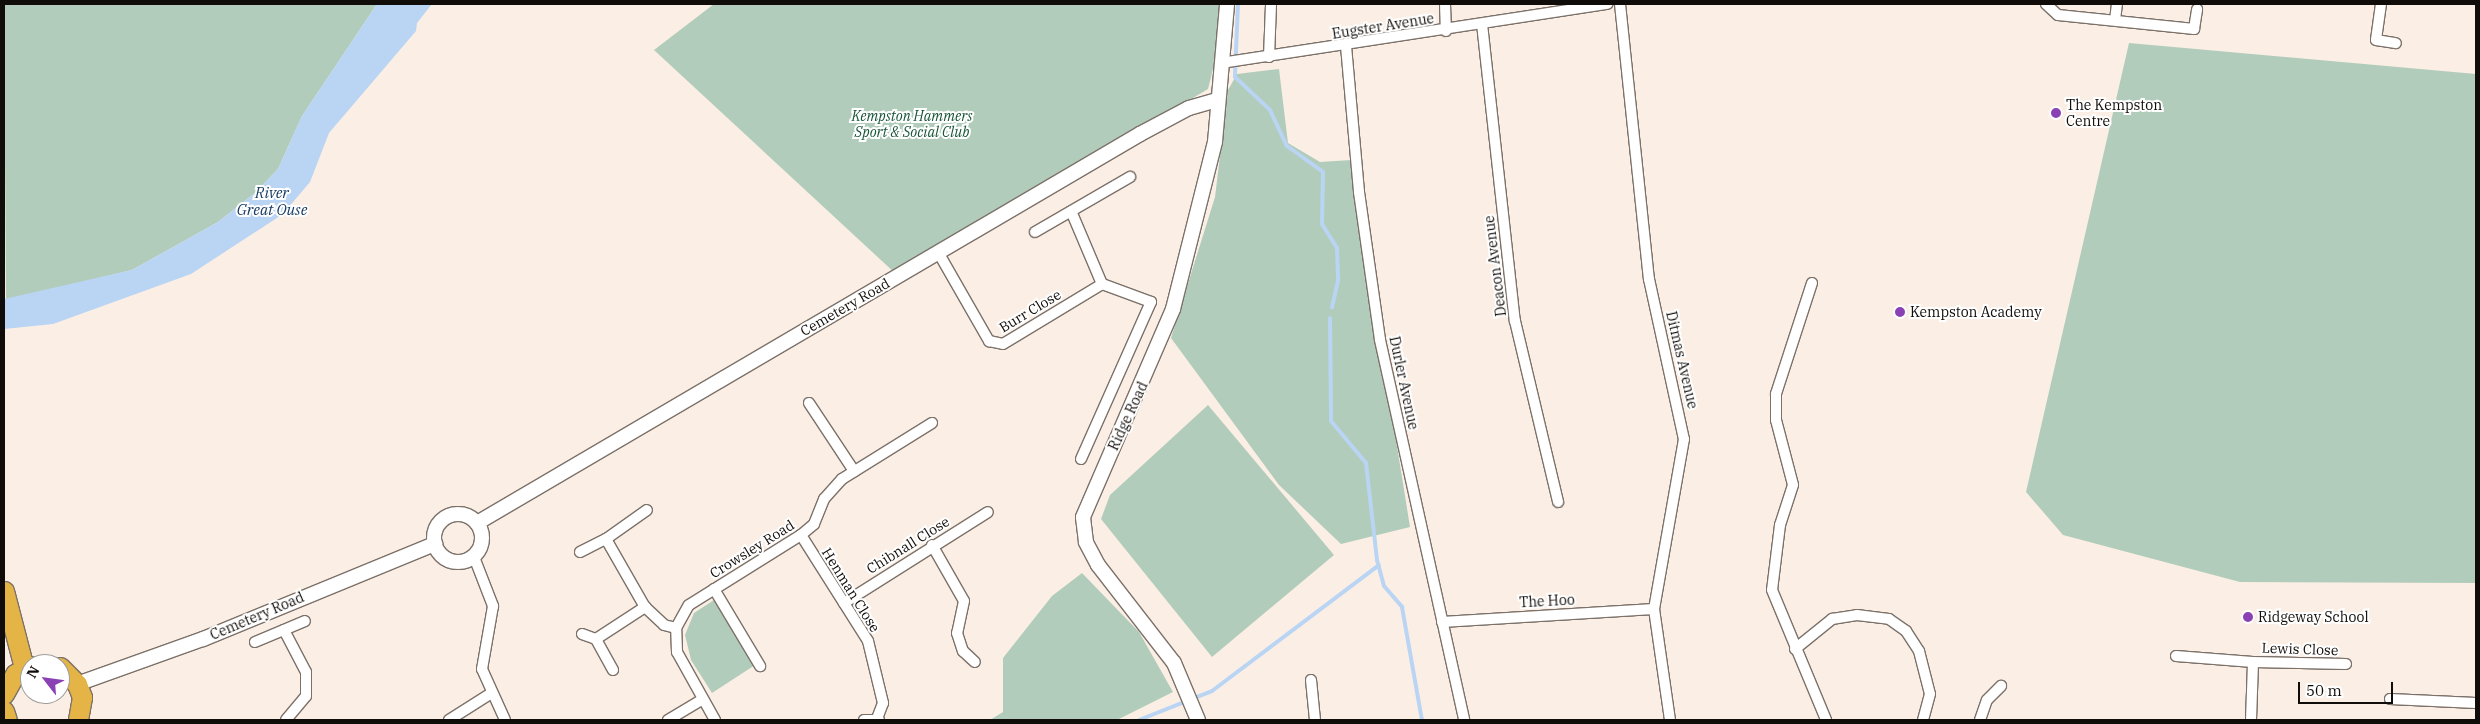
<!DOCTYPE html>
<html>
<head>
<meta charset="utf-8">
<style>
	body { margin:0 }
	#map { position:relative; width:2480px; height:724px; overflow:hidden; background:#fbefe5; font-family:"IBM Plex Serif",serif }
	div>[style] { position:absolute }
	.green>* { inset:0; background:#b2ccbb }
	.water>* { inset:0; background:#bad4f4 }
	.stream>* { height:4px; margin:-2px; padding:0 2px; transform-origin:2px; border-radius:2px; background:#bad4f4 }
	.roads { filter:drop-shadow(1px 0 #7c7169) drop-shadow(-1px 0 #7c7169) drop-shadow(0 1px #7c7169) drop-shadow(0 -1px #7c7169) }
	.street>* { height:10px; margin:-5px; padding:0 5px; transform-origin:5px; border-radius:5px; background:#fff }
	.secondary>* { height:14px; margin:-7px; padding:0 7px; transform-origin:7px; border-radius:7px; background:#fff }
	.secondary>.ring { margin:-7px; padding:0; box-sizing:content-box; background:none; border:14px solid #fff; border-radius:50% }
	.highway>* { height:19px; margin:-9.5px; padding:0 9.5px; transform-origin:9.5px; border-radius:9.5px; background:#e5b446 }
	.dots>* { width:14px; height:14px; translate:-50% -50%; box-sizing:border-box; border:2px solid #fff; border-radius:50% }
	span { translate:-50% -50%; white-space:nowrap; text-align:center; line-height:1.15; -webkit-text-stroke:4px #fff; paint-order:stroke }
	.street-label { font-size:14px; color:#100c09 }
	.poi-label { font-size:14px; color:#100c09 }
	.left { translate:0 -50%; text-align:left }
	.park-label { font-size:14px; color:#165435; font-style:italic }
	.water-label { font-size:15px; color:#163a62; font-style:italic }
	.frame { position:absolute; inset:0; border:5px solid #100c09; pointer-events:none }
	.north { position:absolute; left:20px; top:654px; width:50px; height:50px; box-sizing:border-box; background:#fff; border:1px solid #9f9e9d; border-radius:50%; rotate:300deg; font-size:14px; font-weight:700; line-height:20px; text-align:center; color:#100c09 }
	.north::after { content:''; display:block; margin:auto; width:18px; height:22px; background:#8a41b4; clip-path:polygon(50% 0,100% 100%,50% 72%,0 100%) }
	.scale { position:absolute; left:2298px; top:682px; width:95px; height:22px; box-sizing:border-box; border:2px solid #100c09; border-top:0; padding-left:6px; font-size:15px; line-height:18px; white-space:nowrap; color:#100c09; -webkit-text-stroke:4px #fff; paint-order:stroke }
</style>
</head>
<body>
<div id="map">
	<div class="green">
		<i style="clip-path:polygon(4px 4px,377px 4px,302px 116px,278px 169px,255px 193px,218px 222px,132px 270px,6px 300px)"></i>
		<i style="clip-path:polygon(714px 4px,1221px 4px,1216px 57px,1208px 89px,896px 274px,654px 50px)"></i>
		<i style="clip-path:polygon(2129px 43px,2476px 74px,2476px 583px,2240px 582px,2063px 535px,2026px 492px)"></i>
		<i style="clip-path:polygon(1279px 69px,1288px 143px,1320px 162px,1351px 160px,1410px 527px,1341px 544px,1279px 485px,1171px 338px,1215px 197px,1228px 90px,1237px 74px)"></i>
		<i style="clip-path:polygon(1208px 405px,1334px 555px,1212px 657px,1101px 519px,1110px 495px)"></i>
		<i style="clip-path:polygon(1082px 573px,1139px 632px,1173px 692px,1117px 720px,990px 720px,1003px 712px,1003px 658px,1052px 596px)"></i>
		<i style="clip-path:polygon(714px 600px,755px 665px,712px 693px,691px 660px,685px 635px,694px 613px)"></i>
	</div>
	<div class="water">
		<i style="clip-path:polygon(377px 4px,432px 4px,417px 23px,416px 31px,329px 133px,310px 182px,283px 214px,191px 274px,53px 324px,4px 329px,4px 299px,132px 270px,218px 222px,255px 193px,278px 169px,302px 116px)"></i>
	</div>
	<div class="stream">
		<i style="left:1238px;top:4px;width:73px;rotate:92.4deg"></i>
		<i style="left:1235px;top:77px;width:48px;rotate:43.3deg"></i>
		<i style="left:1270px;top:110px;width:40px;rotate:65deg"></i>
		<i style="left:1287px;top:146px;width:44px;rotate:35.8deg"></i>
		<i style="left:1323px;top:172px;width:52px;rotate:91.1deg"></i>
		<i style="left:1322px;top:224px;width:28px;rotate:58deg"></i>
		<i style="left:1337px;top:248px;width:33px;rotate:88deg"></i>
		<i style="left:1338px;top:281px;width:27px;rotate:103deg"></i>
		<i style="left:1330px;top:318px;width:103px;rotate:89.4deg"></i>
		<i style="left:1331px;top:421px;width:55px;rotate:50.2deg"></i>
		<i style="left:1366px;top:463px;width:98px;rotate:83.5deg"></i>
		<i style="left:1377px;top:560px;width:27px;rotate:75deg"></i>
		<i style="left:1384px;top:586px;width:28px;rotate:49deg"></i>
		<i style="left:1402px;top:607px;width:115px;rotate:80deg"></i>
		<i style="left:1139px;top:720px;width:79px;rotate:-21.7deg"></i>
		<i style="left:1212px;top:691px;width:209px;rotate:-37deg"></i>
	</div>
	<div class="roads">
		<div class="street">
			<i style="left:1445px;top:4px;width:27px;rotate:88deg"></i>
			<i style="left:1620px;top:4px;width:277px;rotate:84deg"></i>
			<i style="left:1649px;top:279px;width:164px;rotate:77.7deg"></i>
			<i style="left:1684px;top:439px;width:173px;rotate:100deg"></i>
			<i style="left:1654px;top:609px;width:112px;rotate:81.8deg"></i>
			<i style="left:2046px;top:4px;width:16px;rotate:43deg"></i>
			<i style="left:2058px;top:15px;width:137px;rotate:5.9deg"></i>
			<i style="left:2194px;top:29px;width:20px;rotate:-81deg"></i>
			<i style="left:2381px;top:4px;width:36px;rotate:98deg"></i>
			<i style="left:2376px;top:40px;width:20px;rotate:9deg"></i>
			<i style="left:2115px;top:20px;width:16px;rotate:-83deg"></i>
			<i style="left:1482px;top:24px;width:299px;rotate:83.7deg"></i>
			<i style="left:1515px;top:321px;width:186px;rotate:76.6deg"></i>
			<i style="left:1346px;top:46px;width:147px;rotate:84.9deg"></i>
			<i style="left:1359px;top:192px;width:149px;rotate:81.9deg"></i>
			<i style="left:1380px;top:340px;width:389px;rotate:77.5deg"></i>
			<i style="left:1269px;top:57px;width:53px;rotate:-87.8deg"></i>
			<i style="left:1221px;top:63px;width:391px;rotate:-8.7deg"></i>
			<i style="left:1035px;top:232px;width:110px;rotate:-30.1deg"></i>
			<i style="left:938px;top:252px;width:103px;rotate:60.2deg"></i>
			<i style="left:989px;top:341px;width:14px;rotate:12deg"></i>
			<i style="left:1003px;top:344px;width:116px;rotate:-31.2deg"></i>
			<i style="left:1102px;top:284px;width:79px;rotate:-113deg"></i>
			<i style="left:1812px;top:283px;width:117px;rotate:108deg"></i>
			<i style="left:1776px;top:394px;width:26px;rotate:90deg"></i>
			<i style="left:1776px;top:420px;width:67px;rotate:75.3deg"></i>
			<i style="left:1793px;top:485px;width:42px;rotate:108deg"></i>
			<i style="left:1780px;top:525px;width:65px;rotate:97deg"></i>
			<i style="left:1772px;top:590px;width:141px;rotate:67.4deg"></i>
			<i style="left:809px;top:403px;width:82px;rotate:56.5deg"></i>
			<i style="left:1081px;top:459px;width:172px;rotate:-66deg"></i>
			<i style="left:1151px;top:302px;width:52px;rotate:-159.8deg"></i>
			<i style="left:801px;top:535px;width:125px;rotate:57.7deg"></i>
			<i style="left:868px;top:641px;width:64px;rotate:76.4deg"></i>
			<i style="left:883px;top:703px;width:17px;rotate:111deg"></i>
			<i style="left:606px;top:539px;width:50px;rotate:-35.3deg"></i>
			<i style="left:932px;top:545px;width:64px;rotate:60.3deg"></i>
			<i style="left:964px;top:601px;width:33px;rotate:102deg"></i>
			<i style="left:957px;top:633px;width:19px;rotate:72deg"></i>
			<i style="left:963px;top:651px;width:16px;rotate:43deg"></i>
			<i style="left:580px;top:552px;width:29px;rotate:-27deg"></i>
			<i style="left:606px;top:539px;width:78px;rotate:60.2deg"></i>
			<i style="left:645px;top:607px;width:26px;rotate:43deg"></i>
			<i style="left:664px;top:625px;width:12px;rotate:14deg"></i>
			<i style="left:474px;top:557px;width:53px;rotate:68.8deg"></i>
			<i style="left:493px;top:606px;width:64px;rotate:99.9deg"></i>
			<i style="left:482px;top:669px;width:56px;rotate:65.7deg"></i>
			<i style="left:714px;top:589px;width:90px;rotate:59.1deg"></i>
			<i style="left:844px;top:603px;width:170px;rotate:-32.3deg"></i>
			<i style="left:1442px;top:622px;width:212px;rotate:-3.5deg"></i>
			<i style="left:284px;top:630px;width:47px;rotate:62.4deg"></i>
			<i style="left:306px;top:672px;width:24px;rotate:90deg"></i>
			<i style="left:306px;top:696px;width:31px;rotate:130deg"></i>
			<i style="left:582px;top:634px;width:15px;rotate:20deg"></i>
			<i style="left:255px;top:642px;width:54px;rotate:-22.8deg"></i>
			<i style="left:1795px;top:649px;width:48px;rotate:-39deg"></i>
			<i style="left:1832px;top:619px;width:25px;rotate:-9deg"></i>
			<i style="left:1857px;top:615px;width:32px;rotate:7deg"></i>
			<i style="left:1889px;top:619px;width:21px;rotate:35deg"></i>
			<i style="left:1906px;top:631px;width:24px;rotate:57deg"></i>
			<i style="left:1919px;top:651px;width:44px;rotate:75.7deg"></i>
			<i style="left:1930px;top:694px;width:27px;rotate:105deg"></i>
			<i style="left:2176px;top:656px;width:77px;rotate:4.5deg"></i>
			<i style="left:613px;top:670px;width:35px;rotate:-119deg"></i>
			<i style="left:596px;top:639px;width:59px;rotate:-33.1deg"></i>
			<i style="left:1311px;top:680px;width:40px;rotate:84.3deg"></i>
			<i style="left:2390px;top:699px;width:86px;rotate:2.7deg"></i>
			<i style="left:449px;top:720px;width:49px;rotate:-32.4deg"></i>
			<i style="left:668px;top:720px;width:39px;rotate:-31deg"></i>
			<i style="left:715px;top:720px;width:78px;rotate:-119.2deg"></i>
			<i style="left:677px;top:652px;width:24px;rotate:-92deg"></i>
			<i style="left:676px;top:628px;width:26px;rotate:-61deg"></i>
			<i style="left:689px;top:605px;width:132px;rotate:-32deg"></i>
			<i style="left:801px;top:535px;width:17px;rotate:-40deg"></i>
			<i style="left:814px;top:524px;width:27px;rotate:-68deg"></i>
			<i style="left:824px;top:499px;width:27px;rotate:-48deg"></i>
			<i style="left:842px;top:479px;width:106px;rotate:-31.9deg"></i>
			<i style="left:864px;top:720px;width:15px"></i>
			<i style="left:1980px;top:720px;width:21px;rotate:-71deg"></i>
			<i style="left:1987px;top:700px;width:20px;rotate:-45deg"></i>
			<i style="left:2251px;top:720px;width:58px;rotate:-88deg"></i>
			<i style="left:2253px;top:662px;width:93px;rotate:1.2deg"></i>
		</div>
		<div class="secondary">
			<i class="ring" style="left:434px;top:514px;width:34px;height:34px"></i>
			<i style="left:477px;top:523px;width:769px;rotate:-30.4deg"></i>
			<i style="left:1140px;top:134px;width:55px;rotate:-28deg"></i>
			<i style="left:1189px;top:108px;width:29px;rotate:-16deg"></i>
			<i style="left:77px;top:684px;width:134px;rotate:-19.7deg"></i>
			<i style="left:203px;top:639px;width:251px;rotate:-22.3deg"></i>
			<i style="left:1198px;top:720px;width:62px;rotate:-112.8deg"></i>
			<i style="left:1174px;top:663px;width:124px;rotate:-127.8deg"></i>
			<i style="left:1098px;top:565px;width:26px;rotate:-118deg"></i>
			<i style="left:1086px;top:542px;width:25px;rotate:-97deg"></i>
			<i style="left:1083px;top:517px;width:227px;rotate:-66.6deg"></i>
			<i style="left:1173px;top:309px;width:172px;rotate:-75.9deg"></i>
			<i style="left:1215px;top:142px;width:139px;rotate:-85deg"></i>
		</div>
		<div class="highway">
			<i style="left:4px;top:591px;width:80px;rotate:75.4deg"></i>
			<i style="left:60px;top:667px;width:24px;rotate:45deg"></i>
			<i style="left:77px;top:684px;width:14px;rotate:69deg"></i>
			<i style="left:82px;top:697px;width:23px;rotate:100deg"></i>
			<i style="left:4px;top:694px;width:23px;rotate:-61deg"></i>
			<i style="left:15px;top:674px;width:17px;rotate:-28deg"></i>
			<i style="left:4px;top:711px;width:9px;rotate:72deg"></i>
		</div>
	</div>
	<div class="dots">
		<i style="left:2056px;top:113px;background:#8a41b4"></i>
		<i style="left:1900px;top:312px;background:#8a41b4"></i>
		<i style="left:2248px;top:617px;background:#8a41b4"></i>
	</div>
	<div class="street-label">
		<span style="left:1383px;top:26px;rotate:-9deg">Eugster Avenue</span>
		<span style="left:1495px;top:266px;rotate:-97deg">Deacon Avenue</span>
		<span style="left:845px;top:307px;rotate:-30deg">Cemetery Road</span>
		<span style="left:1030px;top:311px;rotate:-31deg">Burr Close</span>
		<span style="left:1682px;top:360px;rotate:77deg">Ditmas Avenue</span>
		<span style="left:1404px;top:383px;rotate:78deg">Durler Avenue</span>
		<span style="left:1128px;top:416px;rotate:-65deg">Ridge Road</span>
		<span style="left:908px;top:545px;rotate:-32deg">Chibnall Close</span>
		<span style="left:752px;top:549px;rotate:-32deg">Crowsley Road</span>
		<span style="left:851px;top:590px;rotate:58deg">Henman Close</span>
		<span style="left:1547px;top:601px;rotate:-3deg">The Hoo</span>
		<span style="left:257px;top:616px;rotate:-23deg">Cemetery Road</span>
		<span style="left:2300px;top:649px;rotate:2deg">Lewis Close</span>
	</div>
	<div class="poi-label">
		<span class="left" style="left:2066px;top:113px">The Kempston<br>Centre</span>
		<span class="left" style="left:1910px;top:312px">Kempston Academy</span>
		<span class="left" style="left:2258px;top:617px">Ridgeway School</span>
	</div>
	<div class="park-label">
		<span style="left:912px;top:124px">Kempston Hammers<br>Sport &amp; Social Club</span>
	</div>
	<div class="water-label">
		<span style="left:272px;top:201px">River<br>Great Ouse</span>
	</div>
	<div class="frame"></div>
	<div class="north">N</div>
	<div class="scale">50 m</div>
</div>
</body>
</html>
